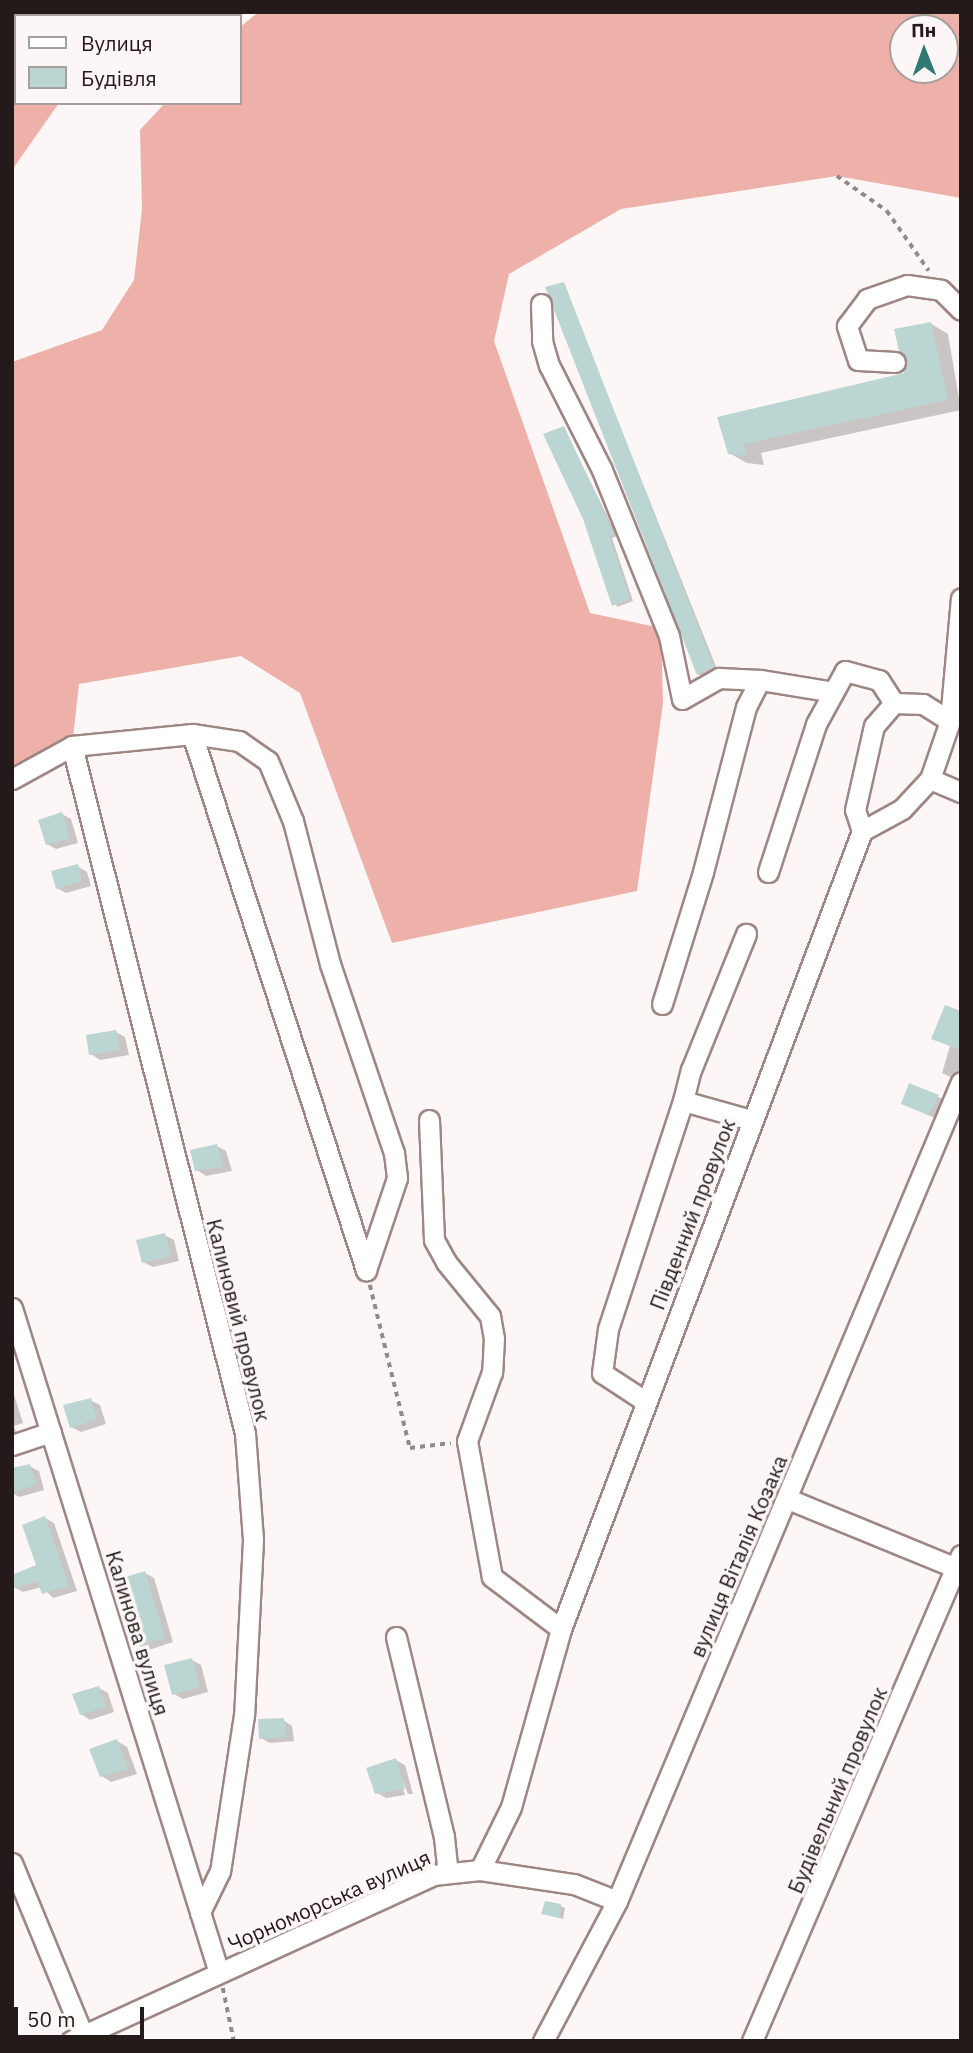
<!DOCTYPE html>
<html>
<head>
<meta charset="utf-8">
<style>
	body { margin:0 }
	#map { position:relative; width:973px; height:2053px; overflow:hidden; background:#fcf7f6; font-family:"IBM Plex Sans",sans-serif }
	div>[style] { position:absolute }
	.forest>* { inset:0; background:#eeb1a9 }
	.shadow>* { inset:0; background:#0003 }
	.building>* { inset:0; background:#bbd5d2 }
	.path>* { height:3.5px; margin-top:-1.75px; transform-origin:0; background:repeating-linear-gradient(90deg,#918a89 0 5px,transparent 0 10px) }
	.roads { filter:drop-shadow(2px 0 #9d8683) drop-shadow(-2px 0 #9d8683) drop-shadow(0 2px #9d8683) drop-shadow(0 -2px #9d8683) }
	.minor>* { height:19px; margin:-9.5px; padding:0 9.5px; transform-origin:9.5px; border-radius:9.5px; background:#fff }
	span { translate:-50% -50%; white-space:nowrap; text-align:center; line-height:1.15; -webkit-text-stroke:7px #fcf7f6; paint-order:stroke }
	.street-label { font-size:21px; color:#231a19 }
	.frame { position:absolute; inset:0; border:14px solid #231a19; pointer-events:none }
	.legend { position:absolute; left:14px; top:14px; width:228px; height:91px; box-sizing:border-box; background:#fcf7f6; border:2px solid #a59f9e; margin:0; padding:9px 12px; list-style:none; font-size:21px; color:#231a19 }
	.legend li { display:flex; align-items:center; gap:14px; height:35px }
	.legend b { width:35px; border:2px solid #a59f9e }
	.north { position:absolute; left:889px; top:14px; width:70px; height:70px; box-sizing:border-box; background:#fcf7f6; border:2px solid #a59f9e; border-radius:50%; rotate:359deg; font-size:19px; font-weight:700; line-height:28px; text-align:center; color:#231a19 }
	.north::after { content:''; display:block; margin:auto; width:24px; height:32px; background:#307974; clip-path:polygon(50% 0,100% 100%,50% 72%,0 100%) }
	.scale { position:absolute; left:14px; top:2007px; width:130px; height:32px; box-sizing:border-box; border:4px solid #231a19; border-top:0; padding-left:9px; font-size:21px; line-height:24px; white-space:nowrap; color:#231a19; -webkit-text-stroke:5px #fcf7f6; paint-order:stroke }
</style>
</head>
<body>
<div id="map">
	<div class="forest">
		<i style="clip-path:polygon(12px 12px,122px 12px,16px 16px,16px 103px,59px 103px,12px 170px)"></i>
		<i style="clip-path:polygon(evenodd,259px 12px,961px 12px,961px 198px,837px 176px,621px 209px,509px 274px,494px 341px,590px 613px,661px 628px,663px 703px,637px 891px,392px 943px,300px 693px,241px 656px,79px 684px,72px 746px,12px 779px,12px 362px,102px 330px,134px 280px,142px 209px,140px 130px,165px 103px,240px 103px,240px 27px,259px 12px,903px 28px,945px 28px,945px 70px,903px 70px,903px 28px)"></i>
	</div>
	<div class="shadow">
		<i style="clip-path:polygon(563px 284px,717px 669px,702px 676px,698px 674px)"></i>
		<i style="clip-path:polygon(930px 323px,948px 334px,961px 410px,761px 453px,764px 465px,747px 463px,729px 453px,720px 419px,906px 375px)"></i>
		<i style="clip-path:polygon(564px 428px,617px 536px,612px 538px,633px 601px,617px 607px)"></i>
		<i style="clip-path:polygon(62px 814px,71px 819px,78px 843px,56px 849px,47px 844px)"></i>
		<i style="clip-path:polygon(77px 866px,87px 872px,91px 886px,66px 893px,57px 888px)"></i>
		<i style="clip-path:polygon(961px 1013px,961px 1077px,959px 1081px,942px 1073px,950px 1046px,933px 1038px)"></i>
		<i style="clip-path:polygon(116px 1032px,125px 1037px,129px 1055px,100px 1060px,91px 1054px)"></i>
		<i style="clip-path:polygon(910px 1085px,948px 1101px,937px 1119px,912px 1108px)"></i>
		<i style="clip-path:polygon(217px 1146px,226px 1151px,232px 1171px,206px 1176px,197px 1170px)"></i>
		<i style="clip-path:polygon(164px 1235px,174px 1240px,179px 1261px,153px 1267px,143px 1262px)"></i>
		<i style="clip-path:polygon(12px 1388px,23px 1423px,14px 1426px,16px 1432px,12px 1433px)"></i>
		<i style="clip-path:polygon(90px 1400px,100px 1405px,106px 1424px,81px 1432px,71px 1427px)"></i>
		<i style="clip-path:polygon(29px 1466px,39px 1471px,44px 1490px,19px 1497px,12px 1493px,12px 1470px)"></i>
		<i style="clip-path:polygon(45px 1518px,54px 1523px,77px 1591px,53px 1598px,42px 1587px,23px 1592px,14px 1587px,39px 1566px)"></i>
		<i style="clip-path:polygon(145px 1573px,154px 1578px,173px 1642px,146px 1651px,137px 1645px)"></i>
		<i style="clip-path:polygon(192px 1660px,201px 1665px,208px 1692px,183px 1699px,174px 1694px)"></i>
		<i style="clip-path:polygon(99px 1688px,108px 1693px,114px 1712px,90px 1720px,81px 1714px)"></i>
		<i style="clip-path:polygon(283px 1720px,292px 1726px,294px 1741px,270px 1743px,261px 1738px)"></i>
		<i style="clip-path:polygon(117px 1741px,127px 1747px,137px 1774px,111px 1782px,102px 1776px)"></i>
		<i style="clip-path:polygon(396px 1760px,405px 1765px,413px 1794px,408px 1794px,396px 1765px,405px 1795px,386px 1798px,377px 1793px)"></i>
		<i style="clip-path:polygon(561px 1906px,565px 1908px,563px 1919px,543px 1913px)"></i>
	</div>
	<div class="building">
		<i style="clip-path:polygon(564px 282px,714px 667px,697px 675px,545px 287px)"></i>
		<i style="clip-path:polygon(931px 322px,948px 400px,744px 444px,747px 456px,728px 454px,717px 417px,904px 373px,906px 357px,899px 351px,894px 329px)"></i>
		<i style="clip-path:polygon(564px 426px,614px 534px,609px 536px,630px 599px,612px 606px,583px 519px,543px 434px)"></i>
		<i style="clip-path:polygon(62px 812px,70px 838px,46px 845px,38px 820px)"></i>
		<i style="clip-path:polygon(78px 864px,82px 881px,56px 889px,51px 871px)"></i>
		<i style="clip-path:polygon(945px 1005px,961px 1011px,961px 1050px,931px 1039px)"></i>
		<i style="clip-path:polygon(116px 1030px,120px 1050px,89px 1055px,86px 1035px)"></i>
		<i style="clip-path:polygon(909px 1083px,939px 1095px,928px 1115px,901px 1104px)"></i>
		<i style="clip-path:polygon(217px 1144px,223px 1167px,195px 1171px,190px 1150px)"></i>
		<i style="clip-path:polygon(165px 1233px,171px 1256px,142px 1263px,136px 1240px)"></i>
		<i style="clip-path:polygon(91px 1398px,97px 1419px,70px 1428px,63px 1405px)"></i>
		<i style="clip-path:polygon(30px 1464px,36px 1485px,12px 1492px,12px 1468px)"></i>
		<i style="clip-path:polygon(45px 1516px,69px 1586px,42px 1594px,37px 1581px,12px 1588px,12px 1575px,36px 1565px,22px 1525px)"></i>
		<i style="clip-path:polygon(145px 1571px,165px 1638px,135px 1646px,115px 1580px)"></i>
		<i style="clip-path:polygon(192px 1658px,200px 1687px,172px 1695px,164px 1665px)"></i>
		<i style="clip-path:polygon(99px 1686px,106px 1707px,80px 1715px,72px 1694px)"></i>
		<i style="clip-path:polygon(284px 1718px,286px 1737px,259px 1739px,258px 1719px)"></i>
		<i style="clip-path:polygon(117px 1739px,128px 1769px,100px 1777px,89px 1749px)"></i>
		<i style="clip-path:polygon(396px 1758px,405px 1789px,375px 1794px,366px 1768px)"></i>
		<i style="clip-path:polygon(545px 1901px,561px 1904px,559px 1918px,541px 1914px)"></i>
	</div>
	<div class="path">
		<i style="left:837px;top:176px;width:61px;rotate:35deg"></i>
		<i style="left:887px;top:211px;width:73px;rotate:55deg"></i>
		<i style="left:370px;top:1285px;width:168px;rotate:76.2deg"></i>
		<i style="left:410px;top:1448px;width:41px;rotate:-7deg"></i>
		<i style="left:223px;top:1988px;width:54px;rotate:78.3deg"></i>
	</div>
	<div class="roads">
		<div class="minor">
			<i style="left:541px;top:304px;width:37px;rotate:88deg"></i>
			<i style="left:542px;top:341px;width:25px;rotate:74deg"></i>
			<i style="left:549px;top:365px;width:118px;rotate:63.2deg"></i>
			<i style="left:602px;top:470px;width:179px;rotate:68deg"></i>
			<i style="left:669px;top:636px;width:64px;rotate:78.3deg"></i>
			<i style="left:682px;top:699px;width:43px;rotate:-29.6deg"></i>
			<i style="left:719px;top:678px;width:41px;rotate:2.8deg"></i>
			<i style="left:895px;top:362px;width:37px;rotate:-177deg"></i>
			<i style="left:858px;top:360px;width:36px;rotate:-108deg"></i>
			<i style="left:847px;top:326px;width:34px;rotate:-53deg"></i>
			<i style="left:867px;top:299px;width:42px;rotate:-19.3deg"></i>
			<i style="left:907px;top:285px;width:34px;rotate:8deg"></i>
			<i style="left:941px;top:290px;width:28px;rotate:45deg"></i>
			<i style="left:192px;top:734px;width:48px;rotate:8.5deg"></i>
			<i style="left:239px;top:741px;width:35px;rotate:35deg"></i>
			<i style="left:268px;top:761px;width:65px;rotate:67.4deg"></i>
			<i style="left:293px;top:821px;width:148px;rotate:75.5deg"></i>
			<i style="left:330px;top:964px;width:200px;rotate:71.3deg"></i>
			<i style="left:394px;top:1153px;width:25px;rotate:83deg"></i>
			<i style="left:397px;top:1178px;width:97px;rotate:108.6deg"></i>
			<i style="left:72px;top:746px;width:708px;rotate:75.87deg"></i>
			<i style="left:245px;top:1433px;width:107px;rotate:85.7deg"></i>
			<i style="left:253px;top:1540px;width:175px;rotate:92.9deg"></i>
			<i style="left:244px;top:1715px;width:158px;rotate:98.7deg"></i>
			<i style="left:220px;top:1871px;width:46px;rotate:116deg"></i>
			<i style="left:12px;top:779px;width:68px;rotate:-28.8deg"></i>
			<i style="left:72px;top:746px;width:121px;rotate:-5.7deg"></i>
			<i style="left:192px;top:734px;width:564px;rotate:72.02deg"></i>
			<i style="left:930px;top:779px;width:34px;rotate:23deg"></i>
			<i style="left:862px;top:831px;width:22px;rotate:-108deg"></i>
			<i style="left:855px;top:810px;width:86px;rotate:-77.3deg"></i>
			<i style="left:874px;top:726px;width:30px;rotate:-49deg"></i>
			<i style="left:894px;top:703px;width:29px;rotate:2deg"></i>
			<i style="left:923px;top:704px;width:32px;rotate:32deg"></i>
			<i style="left:768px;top:872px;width:156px;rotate:-72deg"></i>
			<i style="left:816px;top:724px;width:60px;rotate:-61.3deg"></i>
			<i style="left:845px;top:671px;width:35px;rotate:15deg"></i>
			<i style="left:879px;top:680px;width:27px;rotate:57deg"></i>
			<i style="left:662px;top:1004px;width:138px;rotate:-72.7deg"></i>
			<i style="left:703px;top:872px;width:171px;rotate:-75.4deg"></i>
			<i style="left:746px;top:707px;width:30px;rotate:-63deg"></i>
			<i style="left:760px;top:680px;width:74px;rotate:9.3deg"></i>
			<i style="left:683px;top:1101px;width:32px;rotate:-76deg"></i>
			<i style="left:691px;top:1070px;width:147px;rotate:-68deg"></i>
			<i style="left:429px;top:1120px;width:120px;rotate:87.6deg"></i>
			<i style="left:434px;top:1240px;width:25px;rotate:61deg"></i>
			<i style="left:446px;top:1262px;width:70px;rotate:50.8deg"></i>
			<i style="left:490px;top:1316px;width:22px;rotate:80deg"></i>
			<i style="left:494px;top:1338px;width:34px;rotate:93deg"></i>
			<i style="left:492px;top:1372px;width:73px;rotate:109.9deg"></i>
			<i style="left:467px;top:1441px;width:138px;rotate:79.6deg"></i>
			<i style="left:492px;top:1577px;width:86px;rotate:37deg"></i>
			<i style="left:12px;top:1308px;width:696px;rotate:72.71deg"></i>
			<i style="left:645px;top:1401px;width:51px;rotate:-146.9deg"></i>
			<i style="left:602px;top:1373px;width:44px;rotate:-82.2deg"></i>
			<i style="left:608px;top:1329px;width:240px;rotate:-71.8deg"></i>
			<i style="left:683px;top:1101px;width:71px;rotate:15.6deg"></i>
			<i style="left:12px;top:1445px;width:41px;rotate:-18.4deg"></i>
			<i style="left:788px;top:1499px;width:187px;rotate:22.3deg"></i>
			<i style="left:396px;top:1637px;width:206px;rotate:76.5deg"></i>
			<i style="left:444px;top:1837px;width:36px;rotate:84deg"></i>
			<i style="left:12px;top:1863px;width:186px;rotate:67.6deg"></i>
			<i style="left:480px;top:1870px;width:70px;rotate:-63.8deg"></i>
			<i style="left:511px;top:1807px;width:185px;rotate:-74.3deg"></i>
			<i style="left:561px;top:1629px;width:853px;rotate:-69.33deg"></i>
			<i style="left:862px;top:831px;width:46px;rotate:-28.8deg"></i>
			<i style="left:902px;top:809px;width:41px;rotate:-47deg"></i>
			<i style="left:930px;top:779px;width:61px;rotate:-71deg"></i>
			<i style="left:950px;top:721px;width:123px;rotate:-84.9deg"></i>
			<i style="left:71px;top:2041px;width:398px;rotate:-24.6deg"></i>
			<i style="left:433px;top:1875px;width:47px;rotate:-6.1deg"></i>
			<i style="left:480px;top:1870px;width:95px;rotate:8.5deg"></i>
			<i style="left:574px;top:1884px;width:46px;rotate:21.6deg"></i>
			<i style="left:543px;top:2041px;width:158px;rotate:-62.1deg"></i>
			<i style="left:617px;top:1901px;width:888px;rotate:-67.22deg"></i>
			<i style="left:752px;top:2041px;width:529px;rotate:-66.73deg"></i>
		</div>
	</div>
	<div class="street-label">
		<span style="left:692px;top:1214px;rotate:-69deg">Південний провулок</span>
		<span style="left:239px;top:1320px;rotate:76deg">Калиновий провулок</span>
		<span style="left:738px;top:1556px;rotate:-67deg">вулиця Віталія Козака</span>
		<span style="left:138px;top:1633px;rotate:73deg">Калинова вулиця</span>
		<span style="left:837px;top:1790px;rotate:-67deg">Будівельний провулок</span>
		<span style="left:329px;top:1900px;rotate:-24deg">Чорноморська вулиця</span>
	</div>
	<div class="frame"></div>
	<ul class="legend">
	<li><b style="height:9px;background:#fff"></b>Вулиця</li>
	<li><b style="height:19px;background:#bbd5d2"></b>Будівля</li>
	</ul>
	<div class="north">Пн</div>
	<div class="scale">50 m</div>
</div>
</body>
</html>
